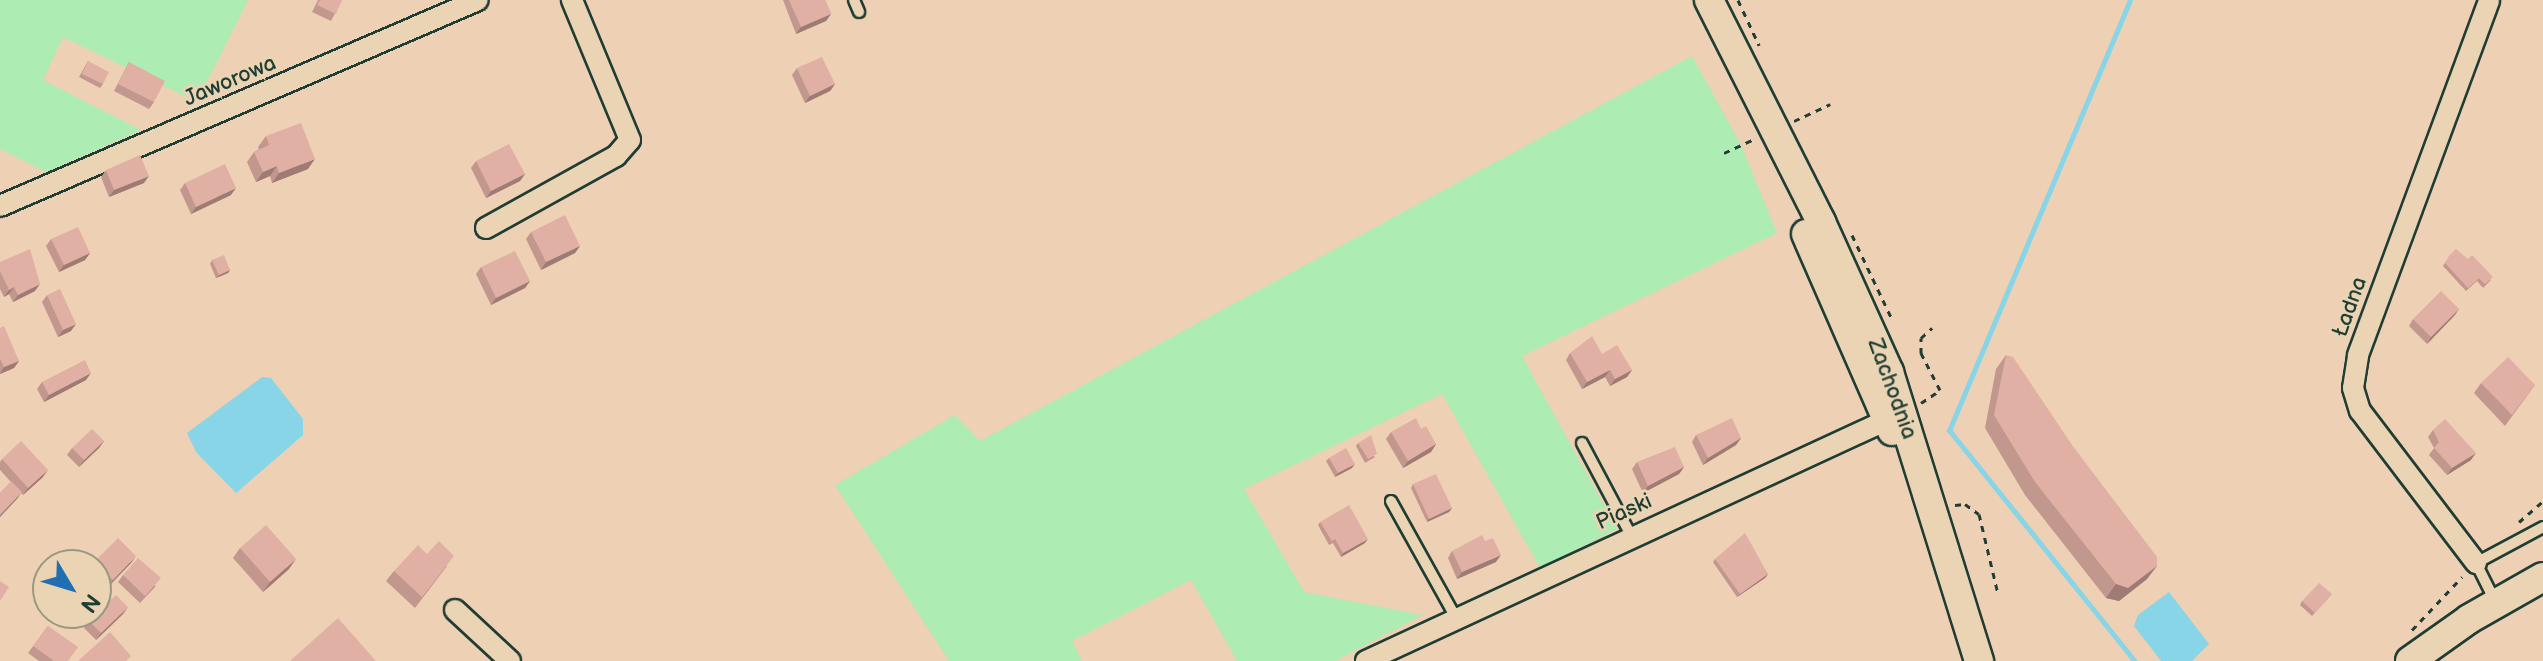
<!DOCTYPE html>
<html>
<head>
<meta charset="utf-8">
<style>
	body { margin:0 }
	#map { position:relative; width:2543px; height:661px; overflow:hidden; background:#eed0b4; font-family:"Balsamiq Sans",sans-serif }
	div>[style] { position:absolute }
	.green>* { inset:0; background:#adecb3 }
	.water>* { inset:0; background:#87d5e6 }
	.stream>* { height:5px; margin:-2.5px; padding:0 2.5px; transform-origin:2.5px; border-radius:2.5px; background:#87d5e6 }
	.path>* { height:3px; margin-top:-1.5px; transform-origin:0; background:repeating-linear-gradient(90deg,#1f3d34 0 6px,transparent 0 12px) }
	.roads { filter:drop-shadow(2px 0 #1f3d34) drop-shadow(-2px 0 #1f3d34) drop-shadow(0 2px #1f3d34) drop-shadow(0 -2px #1f3d34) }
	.service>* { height:10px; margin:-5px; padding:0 5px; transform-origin:5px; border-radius:5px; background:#ebd4b4 }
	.minor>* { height:20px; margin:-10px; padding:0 10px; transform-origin:10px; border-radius:10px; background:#ebd4b4 }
	.secondary>* { height:28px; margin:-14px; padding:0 14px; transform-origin:14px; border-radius:14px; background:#ebd4b4 }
	.wall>* { inset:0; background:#c2978e }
	.shaded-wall>* { inset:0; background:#9e7b74 }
	.building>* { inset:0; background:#e1b0a5 }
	span { translate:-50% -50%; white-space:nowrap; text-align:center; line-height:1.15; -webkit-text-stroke:6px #ebd4b4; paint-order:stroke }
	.street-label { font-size:22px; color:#1f3d34 }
	.north { position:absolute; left:32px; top:549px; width:80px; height:80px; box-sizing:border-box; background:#ebd4b4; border:2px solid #999881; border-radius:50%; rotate:128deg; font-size:22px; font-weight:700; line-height:32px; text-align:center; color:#1f3d34 }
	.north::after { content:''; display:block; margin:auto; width:28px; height:36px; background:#1f6fb2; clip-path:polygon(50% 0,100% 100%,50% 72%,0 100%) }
</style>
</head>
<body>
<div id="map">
	<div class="green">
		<i style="clip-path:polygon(0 0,248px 0,197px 102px,63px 37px,43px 80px,141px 130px,46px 172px,0 149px)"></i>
		<i style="clip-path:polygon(1692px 56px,1741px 145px,1777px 233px,1522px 356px,1617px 529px,1540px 568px,1442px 394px,1244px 489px,1304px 592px,1423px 615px,1335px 661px,1237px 661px,1191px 580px,1072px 641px,1082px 661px,949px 661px,835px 485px,955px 415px,980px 441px)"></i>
	</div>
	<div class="water">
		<i style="clip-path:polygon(262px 377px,271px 378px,303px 419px,303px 435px,236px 493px,196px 452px,187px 433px)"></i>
		<i style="clip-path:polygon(2169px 592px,2209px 644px,2192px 661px,2161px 661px,2134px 626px,2138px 615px)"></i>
	</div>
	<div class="stream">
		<i style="left:2130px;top:0;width:467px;rotate:112.8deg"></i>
		<i style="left:1949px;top:430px;width:297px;rotate:51.2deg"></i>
	</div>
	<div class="path">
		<i style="left:1738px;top:0;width:50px;rotate:65deg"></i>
		<i style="left:1794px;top:121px;width:40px;rotate:-25deg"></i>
		<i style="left:1724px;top:153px;width:33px;rotate:-25deg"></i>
		<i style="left:1852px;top:235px;width:91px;rotate:64.6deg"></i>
		<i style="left:1921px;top:403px;width:23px;rotate:-34deg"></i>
		<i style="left:1940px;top:390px;width:42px;rotate:-117.2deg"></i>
		<i style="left:1921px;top:353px;width:15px;rotate:-90deg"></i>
		<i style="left:1921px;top:338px;width:15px;rotate:-42deg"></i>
		<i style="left:1955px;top:505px;width:10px;rotate:-6deg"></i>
		<i style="left:1965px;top:504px;width:17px;rotate:36deg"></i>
		<i style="left:1979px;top:514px;width:82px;rotate:76.6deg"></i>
		<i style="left:2519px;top:522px;width:32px;rotate:-41deg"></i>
		<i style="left:2412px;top:630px;width:73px;rotate:-46.7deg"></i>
	</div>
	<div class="roads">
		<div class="service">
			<i style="left:854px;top:0;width:13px;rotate:67deg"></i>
			<i style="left:1582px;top:443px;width:104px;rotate:62deg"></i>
			<i style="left:1391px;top:501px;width:134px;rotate:60.9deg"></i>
			<i style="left:2495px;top:601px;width:42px;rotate:-116.6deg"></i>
			<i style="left:2476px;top:563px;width:76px;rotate:-28.2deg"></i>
		</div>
		<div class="minor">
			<i style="left:0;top:206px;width:520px;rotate:-23.31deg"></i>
			<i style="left:486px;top:228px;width:149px;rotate:-29deg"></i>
			<i style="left:616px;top:156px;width:21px;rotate:-49deg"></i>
			<i style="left:630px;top:140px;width:152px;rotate:-112.5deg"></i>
			<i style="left:2476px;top:563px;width:191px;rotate:-127.3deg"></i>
			<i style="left:2360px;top:411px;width:24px;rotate:-107deg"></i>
			<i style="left:2353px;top:388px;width:33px;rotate:-81deg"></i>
			<i style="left:2358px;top:355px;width:378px;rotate:-69.7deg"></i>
			<i style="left:455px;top:610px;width:75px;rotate:42.8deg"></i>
			<i style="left:1366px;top:661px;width:588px;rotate:-24.82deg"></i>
		</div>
		<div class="secondary">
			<i style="left:1709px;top:0;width:249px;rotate:63.2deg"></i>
			<i style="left:1821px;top:222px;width:165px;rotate:65.6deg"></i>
			<i style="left:1889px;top:372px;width:303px;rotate:72.7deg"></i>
			<i style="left:1806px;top:234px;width:215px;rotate:66.4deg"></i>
			<i style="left:2410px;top:661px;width:72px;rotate:-35.4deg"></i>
			<i style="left:2469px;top:619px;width:85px;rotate:-29.6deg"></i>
		</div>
	</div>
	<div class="wall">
		<i style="clip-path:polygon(318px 0,342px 0,331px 21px,312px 12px)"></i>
		<i style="clip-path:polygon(783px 0,825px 0,831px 14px,826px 21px,796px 34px)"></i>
		<i style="clip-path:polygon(88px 61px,103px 84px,100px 88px,79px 77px)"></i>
		<i style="clip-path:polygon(129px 62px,154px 102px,149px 109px,114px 91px)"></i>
		<i style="clip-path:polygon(797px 68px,835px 84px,830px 91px,805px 103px,792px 75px)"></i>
		<i style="clip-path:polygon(266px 136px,308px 169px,272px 183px,270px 176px,256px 182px,247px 162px,254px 152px,259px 149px,258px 147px)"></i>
		<i style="clip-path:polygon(476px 161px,525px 174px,520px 181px,486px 198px,471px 168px)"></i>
		<i style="clip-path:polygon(106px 170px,144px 183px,109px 197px,101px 177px)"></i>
		<i style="clip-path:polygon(185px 183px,231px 195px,191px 214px,180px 190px)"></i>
		<i style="clip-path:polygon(531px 232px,580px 246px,575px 253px,541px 270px,526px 239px)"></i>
		<i style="clip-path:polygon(51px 239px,90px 253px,85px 260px,59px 272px,46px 246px)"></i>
		<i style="clip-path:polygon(2450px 255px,2491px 280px,2483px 288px,2477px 281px,2466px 291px,2443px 266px)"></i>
		<i style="clip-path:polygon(212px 260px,230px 270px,228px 273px,216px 278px,210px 264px)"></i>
		<i style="clip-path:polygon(0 262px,35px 291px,13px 302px,9px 294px,4px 297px,0 289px)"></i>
		<i style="clip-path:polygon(481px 267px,530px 281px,525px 288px,491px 305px,476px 274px)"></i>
		<i style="clip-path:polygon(47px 295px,71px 331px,58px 337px,42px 302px)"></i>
		<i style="clip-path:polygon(2459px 309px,2454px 316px,2427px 344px,2409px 326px,2413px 319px)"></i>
		<i style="clip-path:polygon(0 328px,19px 361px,14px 368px,0 374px)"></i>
		<i style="clip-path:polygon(1570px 353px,1602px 354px,1632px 370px,1627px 377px,1610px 386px,1605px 377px,1582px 389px,1566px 360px)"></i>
		<i style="clip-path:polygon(2006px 355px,2147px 579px,2119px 601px,2106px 598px,2025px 495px,1985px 428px,1996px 369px)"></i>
		<i style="clip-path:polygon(86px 380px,44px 402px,37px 389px,42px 382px)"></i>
		<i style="clip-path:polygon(2481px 383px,2535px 385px,2505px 426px,2474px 393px)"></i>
		<i style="clip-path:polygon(2433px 430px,2471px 460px,2447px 475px,2429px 455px,2434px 448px,2428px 437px)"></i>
		<i style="clip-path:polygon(1391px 432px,1436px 444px,1431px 452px,1403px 468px,1386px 439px)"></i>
		<i style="clip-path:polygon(1696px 435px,1741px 438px,1736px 445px,1703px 465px,1692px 442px)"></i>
		<i style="clip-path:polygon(104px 441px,99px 448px,79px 467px,67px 455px,72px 448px)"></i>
		<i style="clip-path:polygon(1358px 443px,1375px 457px,1365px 463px,1356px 446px)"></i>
		<i style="clip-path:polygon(1329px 458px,1352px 468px,1335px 477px,1326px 461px)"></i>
		<i style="clip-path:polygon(2px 459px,43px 477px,23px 495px,21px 493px,0 517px,0 493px,11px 482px,0 470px,0 462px)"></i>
		<i style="clip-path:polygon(1637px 462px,1684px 467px,1679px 474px,1643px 493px,1632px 469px)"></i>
		<i style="clip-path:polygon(1413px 484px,1452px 508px,1449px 512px,1427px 522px,1411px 488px)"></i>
		<i style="clip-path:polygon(1320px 522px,1365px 543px,1341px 557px,1333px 543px,1329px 545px,1318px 525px)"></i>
		<i style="clip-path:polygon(240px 548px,289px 569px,263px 592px,233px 558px)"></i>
		<i style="clip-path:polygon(1452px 551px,1496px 562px,1457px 579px,1448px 558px)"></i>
		<i style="clip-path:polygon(1715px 559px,1768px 574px,1765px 578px,1737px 597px,1713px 562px)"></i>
		<i style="clip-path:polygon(94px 562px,131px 563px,108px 587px,96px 576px,96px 565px,92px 565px)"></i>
		<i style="clip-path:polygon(447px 566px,415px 608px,386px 581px,394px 571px)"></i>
		<i style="clip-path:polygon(123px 575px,156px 586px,140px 603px,118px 582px)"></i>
		<i style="clip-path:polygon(2332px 594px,2312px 616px,2300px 605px,2302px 601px)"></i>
		<i style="clip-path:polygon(123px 614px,96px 640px,84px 628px,89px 621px)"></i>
		<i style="clip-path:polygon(48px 626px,68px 661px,39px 661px,28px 653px)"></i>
	</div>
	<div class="shaded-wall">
		<i style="clip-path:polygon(831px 14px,826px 21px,796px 34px,801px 27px)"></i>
		<i style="clip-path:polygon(835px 84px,830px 91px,805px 103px,810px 96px)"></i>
		<i style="clip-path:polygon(315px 159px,308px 169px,272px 183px,279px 173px)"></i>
		<i style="clip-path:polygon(277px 166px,270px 176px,256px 182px,263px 172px)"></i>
		<i style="clip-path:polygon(525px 174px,520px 181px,486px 198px,491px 191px)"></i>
		<i style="clip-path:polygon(149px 176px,144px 183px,109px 197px,114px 190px)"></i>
		<i style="clip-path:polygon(236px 188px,231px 195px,191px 214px,196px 207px)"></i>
		<i style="clip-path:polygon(580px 246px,575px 253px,541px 270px,546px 262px)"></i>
		<i style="clip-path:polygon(90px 253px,85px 260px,59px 272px,64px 265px)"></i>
		<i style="clip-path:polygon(230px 270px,228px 273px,216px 278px,219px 275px)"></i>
		<i style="clip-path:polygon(530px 281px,525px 288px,491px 305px,496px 298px)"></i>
		<i style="clip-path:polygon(40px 284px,35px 291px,13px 302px,18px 295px)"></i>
		<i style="clip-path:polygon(14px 287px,9px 294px,4px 297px,9px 290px)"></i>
		<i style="clip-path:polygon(2459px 309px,2454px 316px,2427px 344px,2431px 337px)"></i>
		<i style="clip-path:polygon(76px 324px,71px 331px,58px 337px,63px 330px)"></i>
		<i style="clip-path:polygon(19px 361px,14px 368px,0 374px,4px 367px)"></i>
		<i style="clip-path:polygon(1610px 370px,1605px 377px,1582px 389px,1587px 382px)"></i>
		<i style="clip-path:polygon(1632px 370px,1627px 377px,1610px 386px,1615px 379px)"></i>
		<i style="clip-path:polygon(91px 373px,86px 380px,44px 402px,49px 395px)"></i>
		<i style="clip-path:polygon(1741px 438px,1736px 445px,1703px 465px,1708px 458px)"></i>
		<i style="clip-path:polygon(104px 441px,99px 448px,79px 467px,84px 460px)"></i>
		<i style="clip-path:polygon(1436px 444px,1431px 452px,1403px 468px,1408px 461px)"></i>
		<i style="clip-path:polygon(2476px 453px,2471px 460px,2447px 475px,2452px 468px)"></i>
		<i style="clip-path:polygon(1355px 464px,1352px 468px,1335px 477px,1338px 473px)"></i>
		<i style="clip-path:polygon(1684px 467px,1679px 474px,1643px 493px,1648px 486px)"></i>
		<i style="clip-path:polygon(48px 470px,43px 477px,23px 495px,28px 488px)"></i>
		<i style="clip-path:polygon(22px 492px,17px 499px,0 517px,0 515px)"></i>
		<i style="clip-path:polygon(1452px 508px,1449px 512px,1427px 522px,1429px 519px)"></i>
		<i style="clip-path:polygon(1368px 539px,1365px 543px,1341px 557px,1343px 553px)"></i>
		<i style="clip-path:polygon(1501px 555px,1496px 562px,1457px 579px,1462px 572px)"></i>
		<i style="clip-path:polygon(136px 556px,131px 563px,108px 587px,113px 580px)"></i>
		<i style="clip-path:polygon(296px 559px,289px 569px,263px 592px,270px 582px)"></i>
		<i style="clip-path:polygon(2157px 566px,2147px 579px,2119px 601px,2106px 598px,2116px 584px)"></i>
		<i style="clip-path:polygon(1768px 574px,1765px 578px,1737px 597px,1740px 594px)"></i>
		<i style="clip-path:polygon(128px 607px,123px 614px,96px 640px,101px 633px)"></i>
	</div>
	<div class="building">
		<i style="clip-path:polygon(320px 0,342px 0,336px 14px,317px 5px)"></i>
		<i style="clip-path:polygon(789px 0,825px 0,831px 14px,801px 27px)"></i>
		<i style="clip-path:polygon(822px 57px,835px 84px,810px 96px,797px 68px)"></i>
		<i style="clip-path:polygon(88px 61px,109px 72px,103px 84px,82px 74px)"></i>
		<i style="clip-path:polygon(129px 62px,165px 81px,154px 102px,118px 84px)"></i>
		<i style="clip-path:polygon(301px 123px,315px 159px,279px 173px,277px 166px,263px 172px,254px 152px,269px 145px,266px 136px)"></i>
		<i style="clip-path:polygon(509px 144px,525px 174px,491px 191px,476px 161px)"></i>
		<i style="clip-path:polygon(140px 155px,149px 176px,114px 190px,106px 170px)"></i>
		<i style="clip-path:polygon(225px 164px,236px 188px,196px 207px,185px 183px)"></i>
		<i style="clip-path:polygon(565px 215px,580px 246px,546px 262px,531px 232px)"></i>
		<i style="clip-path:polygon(78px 227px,90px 253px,64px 265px,51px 239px)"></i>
		<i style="clip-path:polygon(30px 249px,40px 284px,18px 295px,14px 287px,9px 290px,0 271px,0 262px)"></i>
		<i style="clip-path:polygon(2456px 249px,2468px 259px,2472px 255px,2493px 277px,2485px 284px,2479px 278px,2468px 288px,2445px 263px,2450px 255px)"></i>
		<i style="clip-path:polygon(515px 251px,530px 281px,496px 298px,481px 267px)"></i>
		<i style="clip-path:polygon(224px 255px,230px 270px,219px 275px,212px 260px)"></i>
		<i style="clip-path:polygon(60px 289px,76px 324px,63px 330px,47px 295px)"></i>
		<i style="clip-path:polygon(2441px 291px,2459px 309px,2431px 337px,2413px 319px)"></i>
		<i style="clip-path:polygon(4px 326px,19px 361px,4px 367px,0 359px,0 328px)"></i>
		<i style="clip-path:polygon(1592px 336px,1602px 354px,1617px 345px,1632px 370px,1615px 379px,1610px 370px,1587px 382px,1570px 353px)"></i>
		<i style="clip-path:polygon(2006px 355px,2013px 357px,2072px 445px,2157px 557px,2157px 566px,2128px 588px,2116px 584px,2035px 482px,1994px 415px)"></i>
		<i style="clip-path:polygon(2508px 357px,2535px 385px,2512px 415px,2481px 383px)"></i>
		<i style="clip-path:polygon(85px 360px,91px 373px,49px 395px,42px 382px)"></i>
		<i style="clip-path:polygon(1416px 418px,1421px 429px,1426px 426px,1436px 444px,1408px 461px,1391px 432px)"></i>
		<i style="clip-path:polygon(1732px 418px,1741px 438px,1708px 458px,1696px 435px)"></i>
		<i style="clip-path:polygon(2445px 419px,2476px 453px,2452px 468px,2434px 448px,2439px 442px,2433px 430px)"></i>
		<i style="clip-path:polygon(92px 429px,104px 441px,84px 460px,72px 448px)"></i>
		<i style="clip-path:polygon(1371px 435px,1377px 454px,1368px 459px,1358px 443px)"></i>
		<i style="clip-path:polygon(21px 441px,48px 470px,28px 488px,2px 459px)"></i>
		<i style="clip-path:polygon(1675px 447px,1684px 467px,1648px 486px,1637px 462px)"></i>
		<i style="clip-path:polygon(1346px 448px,1355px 464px,1338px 473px,1329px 458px)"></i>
		<i style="clip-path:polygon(1436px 474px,1452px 508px,1429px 519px,1413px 484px)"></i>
		<i style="clip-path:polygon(11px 481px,22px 492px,0 515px,0 493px)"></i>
		<i style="clip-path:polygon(1349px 505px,1368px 539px,1343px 553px,1335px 539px,1332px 541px,1320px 522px)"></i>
		<i style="clip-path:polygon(266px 525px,296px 559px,270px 582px,240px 548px)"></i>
		<i style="clip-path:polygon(1745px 533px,1768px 574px,1740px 594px,1715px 559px)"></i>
		<i style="clip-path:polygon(1482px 535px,1485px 541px,1493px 538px,1501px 555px,1462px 572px,1452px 551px)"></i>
		<i style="clip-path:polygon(118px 538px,136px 556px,113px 580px,94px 562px)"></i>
		<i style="clip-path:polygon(439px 541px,454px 556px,422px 597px,394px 571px,418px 545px,427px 554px)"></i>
		<i style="clip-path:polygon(138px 558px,161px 578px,145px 596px,123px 575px)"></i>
		<i style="clip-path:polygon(0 581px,9px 587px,0 601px)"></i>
		<i style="clip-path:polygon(2319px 583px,2332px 594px,2315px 613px,2302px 601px)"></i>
		<i style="clip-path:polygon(116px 595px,128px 607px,101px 633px,89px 621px)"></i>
		<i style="clip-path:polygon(338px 618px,376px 661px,290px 661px)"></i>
		<i style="clip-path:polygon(48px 626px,78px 647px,68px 661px,54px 661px,33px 646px)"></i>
		<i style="clip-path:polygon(110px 632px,131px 656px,126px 661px,78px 661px)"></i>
	</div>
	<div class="street-label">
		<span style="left:230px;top:81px;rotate:-23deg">Jaworowa</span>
		<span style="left:2350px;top:307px;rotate:-70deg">Ładna</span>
		<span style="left:1892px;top:389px;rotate:70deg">Zachodnia</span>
		<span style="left:1624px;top:512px;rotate:-24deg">Piaski</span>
	</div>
	<div class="north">N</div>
</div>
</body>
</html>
